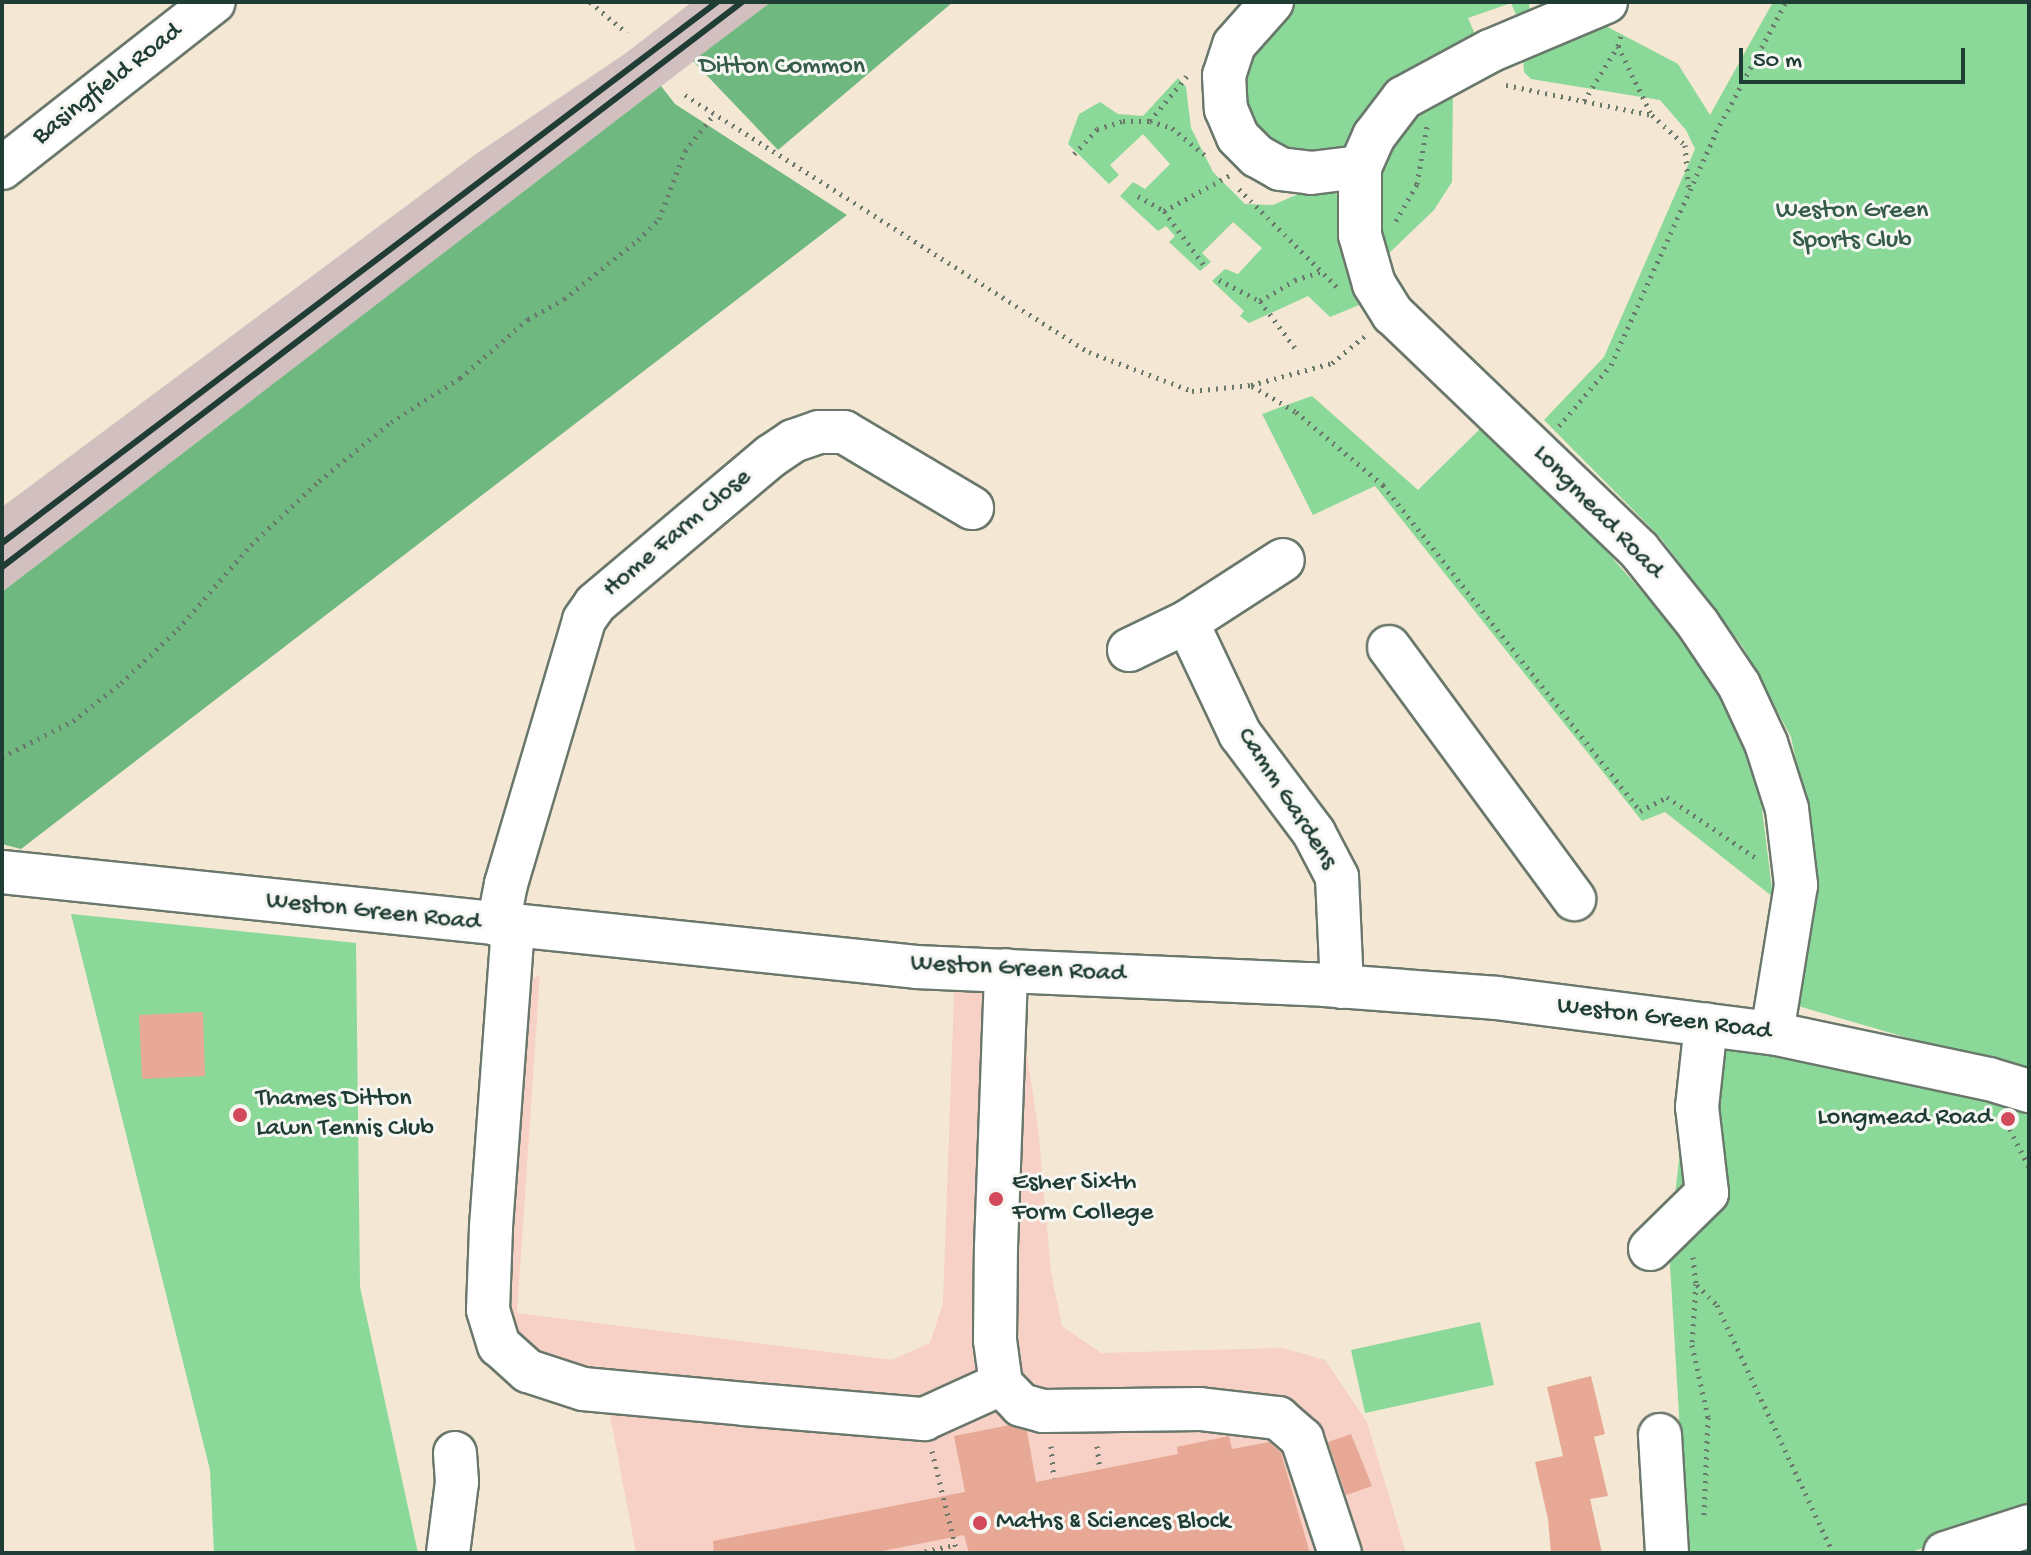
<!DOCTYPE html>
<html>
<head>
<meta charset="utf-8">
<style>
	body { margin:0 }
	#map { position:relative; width:2031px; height:1555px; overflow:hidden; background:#f4e7d3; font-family:"Gochi Hand",sans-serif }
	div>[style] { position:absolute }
	.built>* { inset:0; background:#f7d1c6 }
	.industrial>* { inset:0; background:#d2bfbf }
	.green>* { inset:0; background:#8ad998 }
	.forest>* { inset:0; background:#6fb980 }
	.building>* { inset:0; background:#e7a895 }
	.path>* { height:5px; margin-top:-2.5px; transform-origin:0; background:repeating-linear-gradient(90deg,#6a786c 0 2px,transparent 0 8px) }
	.roads { filter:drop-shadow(2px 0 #6a786c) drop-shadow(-2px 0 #6a786c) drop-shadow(0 2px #6a786c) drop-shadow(0 -2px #6a786c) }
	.minor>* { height:42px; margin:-21px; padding:0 21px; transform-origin:21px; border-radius:21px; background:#fff }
	.rail>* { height:6px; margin:-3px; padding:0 3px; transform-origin:3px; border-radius:3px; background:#1f3d34 }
	.dots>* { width:22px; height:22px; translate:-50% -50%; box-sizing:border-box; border:4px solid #f6f6f2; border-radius:50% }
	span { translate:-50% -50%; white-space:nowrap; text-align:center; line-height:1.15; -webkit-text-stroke:6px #f6f6f2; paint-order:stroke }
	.park-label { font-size:26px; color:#345c48 }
	.street-label { font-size:26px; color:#1f3d34 }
	.poi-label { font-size:26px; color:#1f3d34 }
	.left { translate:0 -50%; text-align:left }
	.right { translate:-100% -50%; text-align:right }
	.frame { position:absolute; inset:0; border:4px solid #1f3d34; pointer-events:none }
	.scale { position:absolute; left:1739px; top:48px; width:226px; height:36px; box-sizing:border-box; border:4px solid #1f3d34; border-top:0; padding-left:10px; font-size:24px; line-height:28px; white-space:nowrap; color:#1f3d34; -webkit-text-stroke:6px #f6f6f2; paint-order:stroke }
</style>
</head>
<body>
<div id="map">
	<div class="built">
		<i style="clip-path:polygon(955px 968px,1014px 970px,1038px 1127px,1051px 1272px,1062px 1326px,1101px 1353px,1283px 1348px,1325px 1360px,1367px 1422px,1406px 1553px,636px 1553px,608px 1404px,475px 1333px,466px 1304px,488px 999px,520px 990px,540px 974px,517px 1313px,892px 1360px,930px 1343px,943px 1303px)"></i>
	</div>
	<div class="industrial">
		<i style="clip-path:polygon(692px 2px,771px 2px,2px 592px,2px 507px,476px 154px,626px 53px)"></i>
	</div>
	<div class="green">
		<i style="clip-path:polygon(1297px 2px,1529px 2px,1530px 13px,1521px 26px,1511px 3px,1468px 18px,1478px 41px,1352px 151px,1321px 165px,1251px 137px,1237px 63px)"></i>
		<i style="clip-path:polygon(1773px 2px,2029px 2px,2029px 1073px,1798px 1006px,1813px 914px,1809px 819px,1791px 737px,1743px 647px,1660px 537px,1544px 420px,1604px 357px,1695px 149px,1686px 130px,1660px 100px,1531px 79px,1524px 72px,1523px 58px,1604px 25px,1678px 64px,1710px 115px)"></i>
		<i style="clip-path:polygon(1178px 78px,1186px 87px,1191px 128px,1213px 172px,1245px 204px,1273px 205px,1312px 188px,1329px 188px,1341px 197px,1364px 303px,1330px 317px,1308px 296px,1249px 323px,1240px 316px,1244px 311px,1212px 281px,1225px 269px,1238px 274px,1262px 248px,1233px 222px,1202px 253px,1211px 262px,1200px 271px,1169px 242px,1175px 236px,1166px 226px,1158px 231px,1120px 196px,1133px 182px,1145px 189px,1170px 164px,1143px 134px,1110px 165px,1119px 175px,1109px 184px,1068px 144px,1079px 114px,1100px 102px,1118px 114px,1143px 116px)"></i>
		<i style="clip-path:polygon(1453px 89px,1452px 182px,1434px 210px,1384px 258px,1375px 238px,1376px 169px,1394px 126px)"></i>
		<i style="clip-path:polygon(1312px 396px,1418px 490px,1490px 419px,1659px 611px,1728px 703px,1757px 769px,1773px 897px,1665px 812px,1642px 821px,1375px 486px,1313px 515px,1262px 414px)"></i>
		<i style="clip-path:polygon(71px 914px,356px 943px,360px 1287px,418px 1553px,214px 1553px,210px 1470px)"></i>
		<i style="clip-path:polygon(1692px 1046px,1777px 1051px,2029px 1113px,2029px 1513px,1908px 1553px,1693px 1553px,1687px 1549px,1669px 1248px)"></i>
		<i style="clip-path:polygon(1480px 1322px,1494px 1385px,1365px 1413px,1351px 1350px)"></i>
	</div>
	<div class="forest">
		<i style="clip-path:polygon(771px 2px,953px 2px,778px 150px,693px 61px)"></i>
		<i style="clip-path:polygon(661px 86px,675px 104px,847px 215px,21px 849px,2px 844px,2px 592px)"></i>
	</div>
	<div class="building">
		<i style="clip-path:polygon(203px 1012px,205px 1076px,142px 1079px,139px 1015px)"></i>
		<i style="clip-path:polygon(1591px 1376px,1605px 1434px,1594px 1437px,1608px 1496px,1590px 1499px,1602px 1553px,1551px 1553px,1548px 1519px,1535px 1462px,1563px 1456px,1547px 1387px)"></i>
		<i style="clip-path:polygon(1010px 1425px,1027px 1431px,1036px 1482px,1178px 1454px,1177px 1447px,1229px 1436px,1232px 1449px,1269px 1442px,1281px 1453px,1310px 1553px,969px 1553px,964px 1535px,872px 1553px,714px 1553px,713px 1541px,965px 1492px,954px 1436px)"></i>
		<i style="clip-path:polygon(1351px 1434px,1372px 1486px,1346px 1495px,1328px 1442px)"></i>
	</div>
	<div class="path">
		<i style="left:590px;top:2px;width:48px;rotate:40deg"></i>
		<i style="left:1618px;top:46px;width:76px;rotate:64.1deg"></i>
		<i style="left:1506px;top:85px;width:149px;rotate:11.6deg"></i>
		<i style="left:1652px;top:115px;width:45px;rotate:42.3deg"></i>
		<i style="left:1685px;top:145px;width:48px;rotate:85.2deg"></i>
		<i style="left:685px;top:95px;width:479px;rotate:32.5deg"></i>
		<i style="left:1089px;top:352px;width:110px;rotate:20.7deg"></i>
		<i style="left:1192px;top:391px;width:59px;rotate:-5.8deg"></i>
		<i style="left:1251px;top:385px;width:84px;rotate:-15.2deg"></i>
		<i style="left:1332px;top:363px;width:45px;rotate:-39.6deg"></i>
		<i style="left:1584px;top:101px;width:65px;rotate:-58.3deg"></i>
		<i style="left:1618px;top:46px;width:15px;rotate:-74deg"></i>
		<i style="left:1150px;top:121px;width:58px;rotate:-50.6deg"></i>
		<i style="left:1074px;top:154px;width:34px;rotate:-47deg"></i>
		<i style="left:1097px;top:129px;width:27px;rotate:-17deg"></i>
		<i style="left:1123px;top:121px;width:27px"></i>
		<i style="left:1150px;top:121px;width:23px;rotate:18deg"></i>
		<i style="left:1172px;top:128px;width:45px;rotate:39.6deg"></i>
		<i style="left:1239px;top:189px;width:139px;rotate:45deg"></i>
		<i style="left:1138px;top:196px;width:30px;rotate:30deg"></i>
		<i style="left:1164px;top:211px;width:67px;rotate:53.5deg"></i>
		<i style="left:1164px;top:211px;width:75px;rotate:-28.6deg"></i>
		<i style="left:1396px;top:221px;width:43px;rotate:-60.4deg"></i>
		<i style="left:1417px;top:184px;width:59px;rotate:-80.2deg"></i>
		<i style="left:1219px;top:280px;width:46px;rotate:27.1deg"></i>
		<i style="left:1260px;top:301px;width:59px;rotate:53.3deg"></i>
		<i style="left:1260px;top:301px;width:41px;rotate:-31deg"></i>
		<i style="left:1295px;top:280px;width:28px;rotate:-18deg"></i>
		<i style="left:1252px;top:386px;width:51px;rotate:30.6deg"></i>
		<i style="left:1296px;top:412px;width:114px;rotate:40deg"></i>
		<i style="left:1383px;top:485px;width:415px;rotate:51.7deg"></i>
		<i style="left:1640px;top:811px;width:30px;rotate:-27deg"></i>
		<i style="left:1667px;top:797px;width:108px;rotate:34.4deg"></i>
		<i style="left:1559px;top:426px;width:80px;rotate:-49.6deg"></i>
		<i style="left:1611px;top:365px;width:256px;rotate:-65.7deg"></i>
		<i style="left:1716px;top:132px;width:148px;rotate:-61.7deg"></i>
		<i style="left:2px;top:757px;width:80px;rotate:-26.9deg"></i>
		<i style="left:73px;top:721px;width:61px;rotate:-38.4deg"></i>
		<i style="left:121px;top:683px;width:79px;rotate:-43.5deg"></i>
		<i style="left:178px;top:629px;width:111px;rotate:-49deg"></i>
		<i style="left:251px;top:545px;width:93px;rotate:-43.3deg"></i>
		<i style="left:319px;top:481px;width:93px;rotate:-39.3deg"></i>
		<i style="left:391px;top:422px;width:82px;rotate:-32.5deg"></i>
		<i style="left:460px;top:378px;width:90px;rotate:-40.9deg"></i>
		<i style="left:528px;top:319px;width:41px;rotate:-29.1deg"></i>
		<i style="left:564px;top:299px;width:95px;rotate:-38.6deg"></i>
		<i style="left:638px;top:240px;width:30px;rotate:-45deg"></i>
		<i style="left:659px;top:219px;width:73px;rotate:-69.1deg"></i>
		<i style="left:685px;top:151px;width:48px;rotate:-51.7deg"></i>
		<i style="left:2006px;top:1122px;width:51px;rotate:62.9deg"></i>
		<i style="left:1693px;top:1257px;width:27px;rotate:84deg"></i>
		<i style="left:1696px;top:1284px;width:61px;rotate:93.8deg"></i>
		<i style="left:1692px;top:1345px;width:74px;rotate:77.5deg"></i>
		<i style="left:1708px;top:1417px;width:100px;rotate:92.3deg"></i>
		<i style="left:1697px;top:1285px;width:28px;rotate:45deg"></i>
		<i style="left:1717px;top:1305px;width:274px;rotate:64.9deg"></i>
		<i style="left:1051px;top:1446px;width:32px;rotate:85deg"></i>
		<i style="left:1097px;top:1446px;width:23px;rotate:83deg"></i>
		<i style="left:932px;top:1451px;width:105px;rotate:76.2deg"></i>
		<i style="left:917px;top:1553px;width:39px;rotate:-12deg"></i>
	</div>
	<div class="roads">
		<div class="minor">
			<i style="left:1272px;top:2px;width:57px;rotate:131.5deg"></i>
			<i style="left:1234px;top:45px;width:32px;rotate:108deg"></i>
			<i style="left:1224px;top:75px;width:34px;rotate:87deg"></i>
			<i style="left:1226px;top:109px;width:30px;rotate:67deg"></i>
			<i style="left:1238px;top:137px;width:27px;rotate:45deg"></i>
			<i style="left:1257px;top:156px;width:26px;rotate:29deg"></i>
			<i style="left:1280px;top:169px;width:31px;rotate:7deg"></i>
			<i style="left:1311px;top:173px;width:49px;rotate:-7deg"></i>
			<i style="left:1606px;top:2px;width:126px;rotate:157.1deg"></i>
			<i style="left:1490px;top:51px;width:99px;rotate:151.6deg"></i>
			<i style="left:1403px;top:98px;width:48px;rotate:127.3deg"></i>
			<i style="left:1374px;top:136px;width:34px;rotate:114deg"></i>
			<i style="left:1360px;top:167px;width:68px;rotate:90deg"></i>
			<i style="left:1360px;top:235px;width:51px;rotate:74.1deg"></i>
			<i style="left:1374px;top:284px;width:36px;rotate:58deg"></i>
			<i style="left:1393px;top:314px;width:341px;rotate:43.8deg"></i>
			<i style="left:1639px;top:550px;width:95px;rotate:51.4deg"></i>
			<i style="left:1698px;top:624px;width:73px;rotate:56.1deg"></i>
			<i style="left:1739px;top:685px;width:64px;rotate:65deg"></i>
			<i style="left:1766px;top:743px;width:69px;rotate:72.3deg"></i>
			<i style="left:1787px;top:809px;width:77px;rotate:83.2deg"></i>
			<i style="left:1796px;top:885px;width:150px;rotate:99.2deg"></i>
			<i style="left:2px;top:168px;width:269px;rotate:-38.1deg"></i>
			<i style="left:1187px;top:622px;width:124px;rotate:64.7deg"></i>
			<i style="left:1240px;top:734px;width:124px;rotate:53.2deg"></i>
			<i style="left:1314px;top:833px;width:50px;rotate:62.4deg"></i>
			<i style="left:1337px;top:877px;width:110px;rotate:87.4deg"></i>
			<i style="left:1389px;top:647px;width:313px;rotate:53.7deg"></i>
			<i style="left:1129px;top:650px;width:64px;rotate:-25.8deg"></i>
			<i style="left:1187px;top:622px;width:114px;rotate:-32.9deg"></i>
			<i style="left:2px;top:872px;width:919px;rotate:5.93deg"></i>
			<i style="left:916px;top:967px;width:395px;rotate:2.5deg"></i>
			<i style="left:1311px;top:984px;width:187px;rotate:4.3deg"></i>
			<i style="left:1497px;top:998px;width:277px;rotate:7.3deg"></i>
			<i style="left:1772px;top:1033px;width:222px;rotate:12deg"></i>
			<i style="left:1989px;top:1079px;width:42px;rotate:16.7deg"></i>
			<i style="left:498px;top:925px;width:42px;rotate:-79deg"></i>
			<i style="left:506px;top:884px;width:275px;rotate:-73.5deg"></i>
			<i style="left:584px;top:620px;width:19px;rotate:-55deg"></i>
			<i style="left:595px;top:604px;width:230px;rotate:-40.1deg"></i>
			<i style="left:771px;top:456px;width:27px;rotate:-34deg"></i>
			<i style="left:793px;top:441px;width:28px;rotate:-19deg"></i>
			<i style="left:819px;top:432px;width:25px"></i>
			<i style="left:844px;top:432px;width:149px;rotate:30.7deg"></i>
			<i style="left:513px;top:927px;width:302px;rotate:94.2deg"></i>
			<i style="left:491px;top:1228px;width:82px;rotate:92.1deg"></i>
			<i style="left:488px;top:1310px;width:37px;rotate:73deg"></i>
			<i style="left:499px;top:1345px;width:39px;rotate:42deg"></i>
			<i style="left:528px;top:1371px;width:58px;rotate:18.1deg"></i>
			<i style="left:583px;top:1389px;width:162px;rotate:5.3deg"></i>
			<i style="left:744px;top:1404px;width:181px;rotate:4.8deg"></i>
			<i style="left:924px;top:1419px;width:85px;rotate:-24.4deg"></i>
			<i style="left:1001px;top:1384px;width:44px;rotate:-97.8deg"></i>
			<i style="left:995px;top:1340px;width:93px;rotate:-89.4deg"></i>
			<i style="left:996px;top:1247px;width:277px;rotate:-87.9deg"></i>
			<i style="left:1650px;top:1249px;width:80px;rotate:-44.5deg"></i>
			<i style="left:1707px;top:1193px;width:87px;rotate:-96.6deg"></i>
			<i style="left:1697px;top:1107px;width:83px;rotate:-83.8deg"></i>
			<i style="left:1001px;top:1384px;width:29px;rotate:46deg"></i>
			<i style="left:1021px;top:1405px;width:23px;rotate:15deg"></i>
			<i style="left:1043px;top:1411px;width:157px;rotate:-0.7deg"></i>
			<i style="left:1200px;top:1409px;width:79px;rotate:6.6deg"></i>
			<i style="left:1278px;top:1418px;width:32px;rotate:41deg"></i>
			<i style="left:1302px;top:1439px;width:120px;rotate:71.6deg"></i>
			<i style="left:1660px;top:1435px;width:118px;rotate:86.6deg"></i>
			<i style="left:448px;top:1553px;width:72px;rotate:-82.8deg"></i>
			<i style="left:457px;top:1482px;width:29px;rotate:-94deg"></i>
			<i style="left:1945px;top:1553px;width:88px;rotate:-17.8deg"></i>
		</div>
	</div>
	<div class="rail">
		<i style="left:2px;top:543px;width:897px;rotate:-37.11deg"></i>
		<i style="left:2px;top:567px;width:931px;rotate:-37.36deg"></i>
	</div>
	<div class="dots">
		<i style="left:240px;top:1115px;background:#d1495b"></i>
		<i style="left:2008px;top:1119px;background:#d1495b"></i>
		<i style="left:996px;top:1199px;background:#d1495b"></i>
		<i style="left:980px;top:1523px;background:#d1495b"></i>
	</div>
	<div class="park-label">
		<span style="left:782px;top:68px">Ditton Common</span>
		<span style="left:1852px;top:227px">Weston Green<br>Sports Club</span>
	</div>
	<div class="street-label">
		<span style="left:108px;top:85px;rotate:-38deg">Basingfield Road</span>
		<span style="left:1597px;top:513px;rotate:46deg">Longmead Road</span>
		<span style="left:678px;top:534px;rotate:-40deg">Home Farm Close</span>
		<span style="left:1286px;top:799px;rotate:57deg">Camm Gardens</span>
		<span style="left:373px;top:913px;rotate:6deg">Weston Green Road</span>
		<span style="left:1018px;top:970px;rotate:3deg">Weston Green Road</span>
		<span style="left:1664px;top:1020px;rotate:7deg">Weston Green Road</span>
	</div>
	<div class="poi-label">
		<span class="left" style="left:256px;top:1115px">Thames Ditton<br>Lawn Tennis Club</span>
		<span class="right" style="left:1992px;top:1119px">Longmead Road</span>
		<span class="left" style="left:1012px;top:1199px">Esher Sixth<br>Form College</span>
		<span class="left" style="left:996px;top:1523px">Maths &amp; Sciences Block</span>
	</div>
	<div class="frame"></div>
	<div class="scale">50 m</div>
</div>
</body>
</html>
